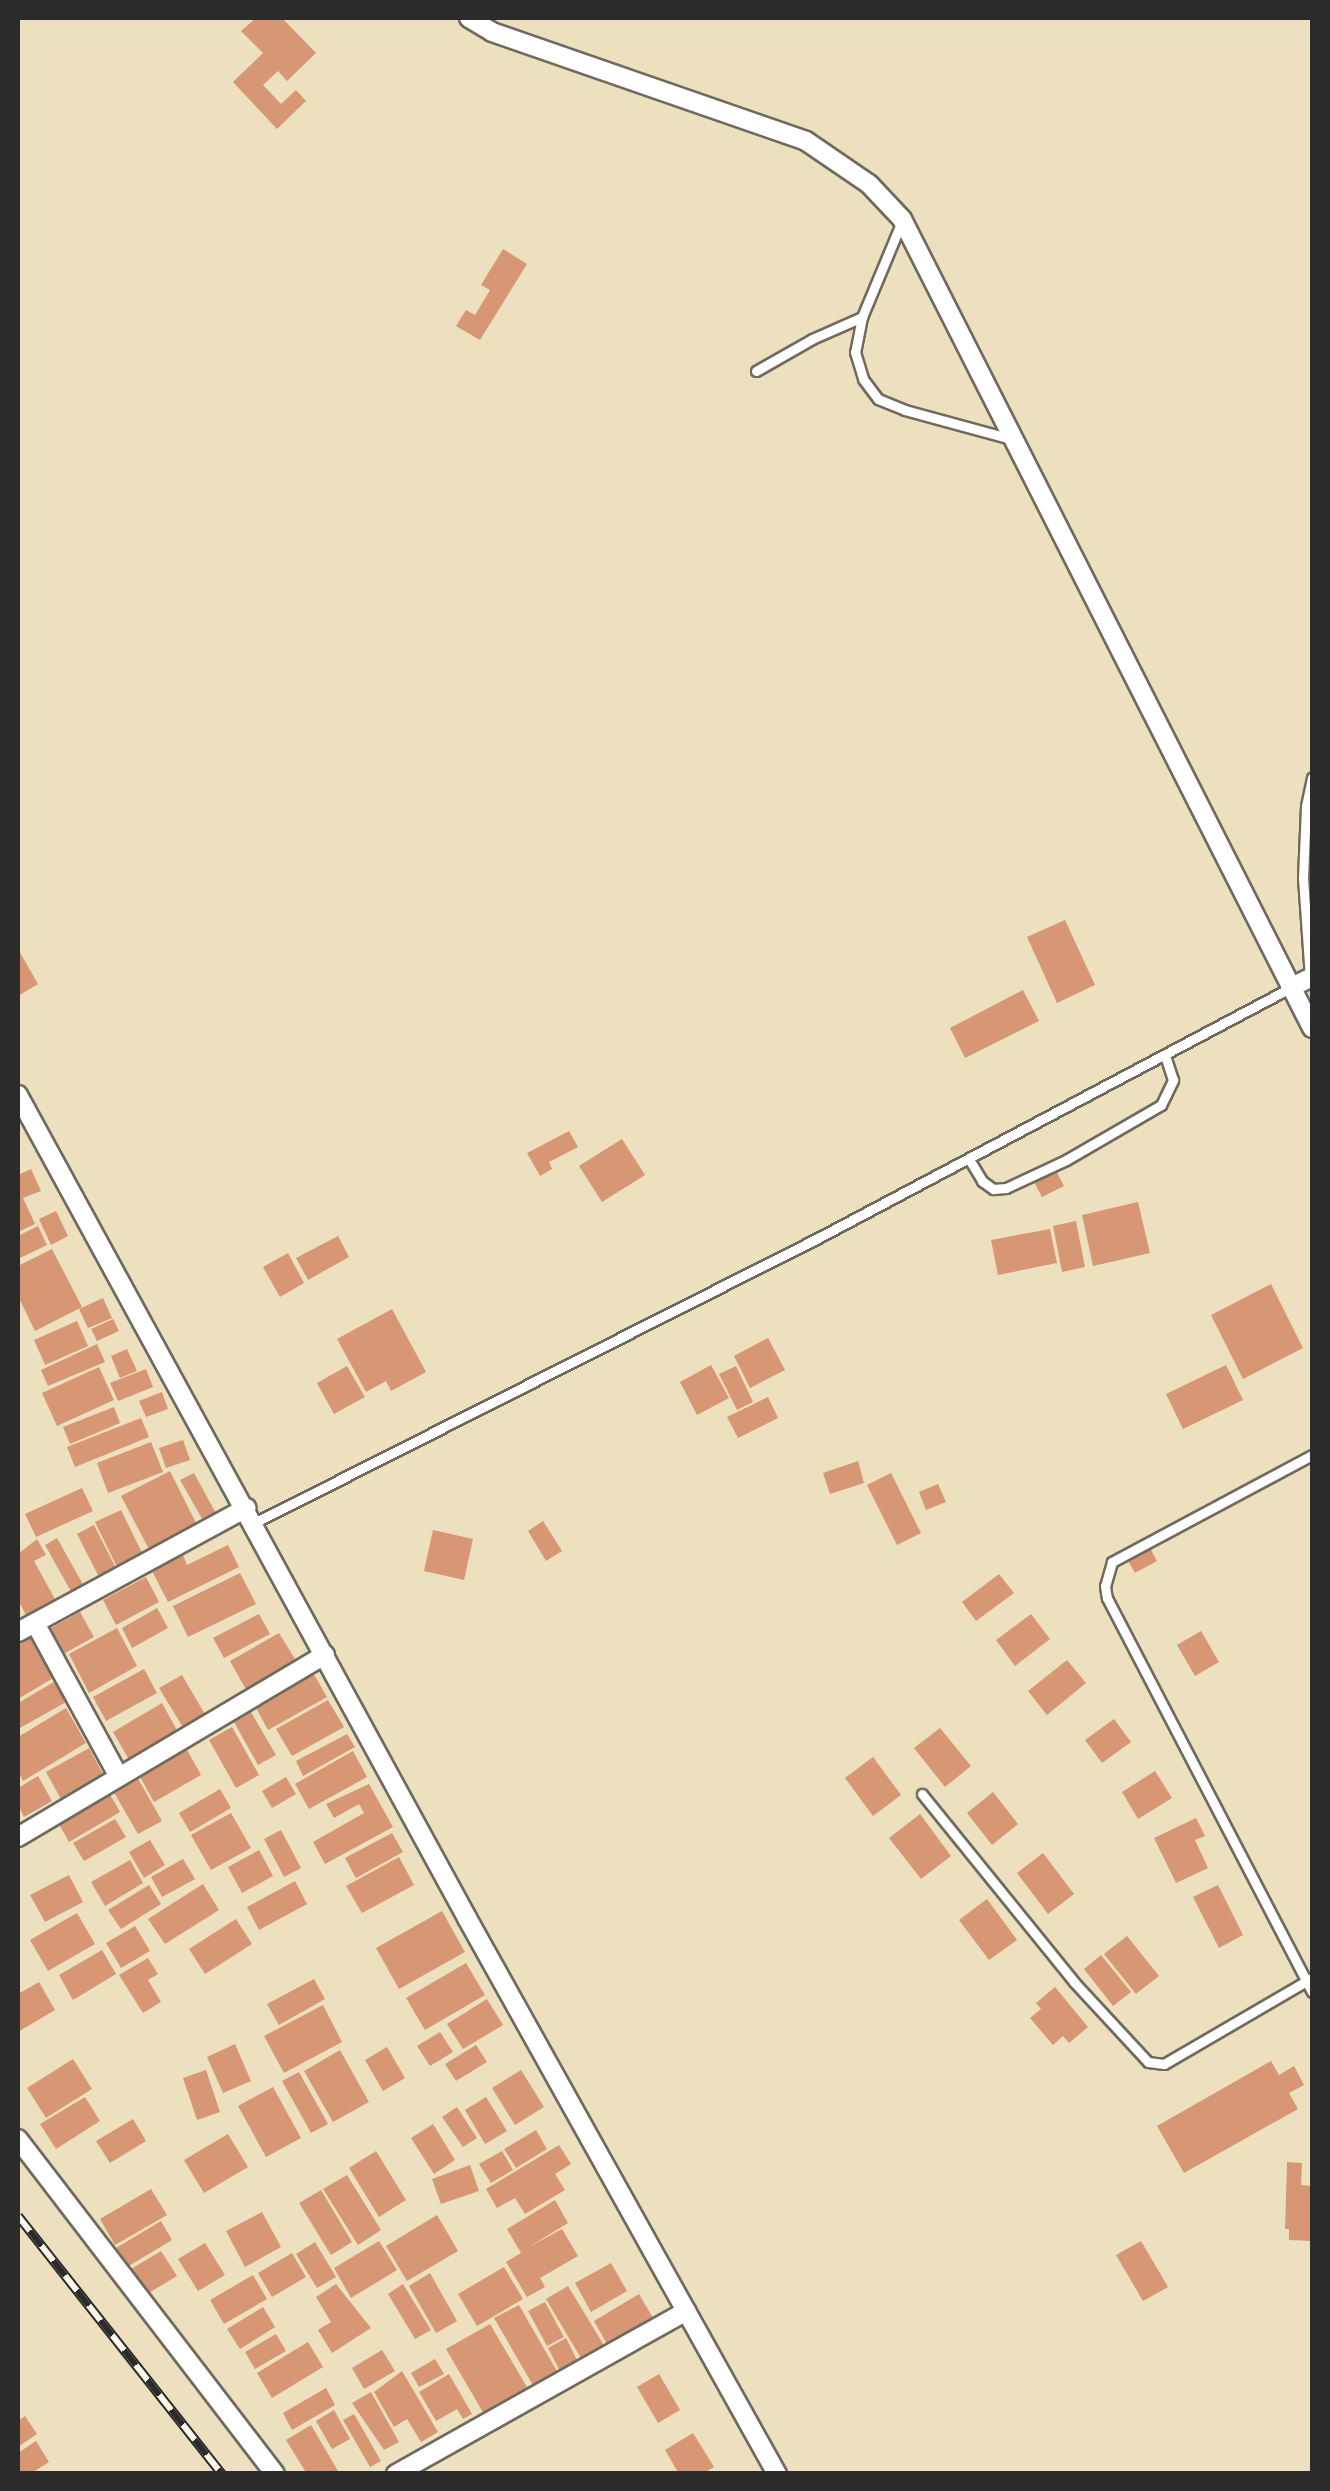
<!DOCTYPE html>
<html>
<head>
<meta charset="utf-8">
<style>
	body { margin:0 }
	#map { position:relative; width:1330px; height:2491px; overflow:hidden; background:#ede0be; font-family:"Comic Neue",sans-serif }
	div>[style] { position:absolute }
	.building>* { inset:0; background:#d79674 }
	.roads { filter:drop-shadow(2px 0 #6f6a5e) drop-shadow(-2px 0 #6f6a5e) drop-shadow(0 2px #6f6a5e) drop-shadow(0 -2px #6f6a5e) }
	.lane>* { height:9px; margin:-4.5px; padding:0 4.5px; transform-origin:4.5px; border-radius:4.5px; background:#fff }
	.street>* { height:18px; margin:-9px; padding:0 9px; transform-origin:9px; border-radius:9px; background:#fff }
	.rail>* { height:10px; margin-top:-5px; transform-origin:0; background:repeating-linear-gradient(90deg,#fbf7ec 0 19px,#2b2b2b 0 38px); box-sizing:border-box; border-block:2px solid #2b2b2b }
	span { translate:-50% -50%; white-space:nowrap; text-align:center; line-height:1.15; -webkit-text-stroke:9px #fbf7ec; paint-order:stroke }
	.frame { position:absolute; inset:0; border:20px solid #2b2b2b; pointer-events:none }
</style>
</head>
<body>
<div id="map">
	<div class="building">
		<i style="clip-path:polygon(256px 18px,282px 18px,316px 53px,287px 81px,278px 71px,263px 85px,281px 104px,296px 90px,306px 101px,277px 129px,233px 82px,263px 53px,241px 31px)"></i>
		<i style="clip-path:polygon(503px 249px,527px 264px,480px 340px,456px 326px,466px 310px,475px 315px,490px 290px,481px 285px)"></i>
		<i style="clip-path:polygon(1065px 920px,1095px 985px,1057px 1003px,1027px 937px)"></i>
		<i style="clip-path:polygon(18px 949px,38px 984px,18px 996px)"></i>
		<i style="clip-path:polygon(1023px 990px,1039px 1021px,965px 1058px,950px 1028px)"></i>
		<i style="clip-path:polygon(569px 1131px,578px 1147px,549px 1162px,552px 1169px,540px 1176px,527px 1153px)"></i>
		<i style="clip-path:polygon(622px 1139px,645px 1175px,602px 1202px,579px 1166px)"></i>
		<i style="clip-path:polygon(31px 1169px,41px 1191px,23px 1198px,35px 1224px,18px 1232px,18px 1175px)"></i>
		<i style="clip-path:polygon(1056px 1171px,1064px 1186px,1042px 1197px,1034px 1182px)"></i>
		<i style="clip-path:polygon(1138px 1202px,1150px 1253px,1093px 1266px,1082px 1215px)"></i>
		<i style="clip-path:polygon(56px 1211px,68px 1236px,51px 1245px,39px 1219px)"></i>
		<i style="clip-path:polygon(1076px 1221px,1085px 1267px,1062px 1272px,1053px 1226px)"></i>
		<i style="clip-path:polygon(38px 1226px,47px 1245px,18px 1259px,18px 1236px)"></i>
		<i style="clip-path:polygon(1050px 1229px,1057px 1263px,998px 1275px,991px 1240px)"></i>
		<i style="clip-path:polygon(338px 1236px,349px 1257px,308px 1280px,296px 1258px)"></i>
		<i style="clip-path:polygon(52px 1249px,82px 1307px,35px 1331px,18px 1296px,18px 1266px)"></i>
		<i style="clip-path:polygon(288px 1253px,304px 1283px,280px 1297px,263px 1267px)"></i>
		<i style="clip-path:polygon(1271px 1284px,1303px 1348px,1243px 1379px,1211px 1315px)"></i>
		<i style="clip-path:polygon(103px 1298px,112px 1318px,88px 1328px,79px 1309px)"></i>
		<i style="clip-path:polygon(392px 1309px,426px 1372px,391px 1391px,386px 1381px,366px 1392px,337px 1339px)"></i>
		<i style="clip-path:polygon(113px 1319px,119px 1331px,97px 1341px,91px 1329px)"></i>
		<i style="clip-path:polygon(77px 1321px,88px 1346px,45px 1365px,34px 1340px)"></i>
		<i style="clip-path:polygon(768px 1338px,785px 1370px,750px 1388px,734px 1356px)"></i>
		<i style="clip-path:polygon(97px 1344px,105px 1362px,48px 1386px,41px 1370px)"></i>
		<i style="clip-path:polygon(127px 1349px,137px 1371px,120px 1378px,111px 1356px)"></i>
		<i style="clip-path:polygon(711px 1365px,729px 1398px,697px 1415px,680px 1382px)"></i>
		<i style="clip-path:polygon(1226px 1365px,1243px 1400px,1183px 1429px,1166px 1394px)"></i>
		<i style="clip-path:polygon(347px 1366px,365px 1397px,334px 1414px,317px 1383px)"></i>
		<i style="clip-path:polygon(736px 1366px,753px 1402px,737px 1410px,719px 1374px)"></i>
		<i style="clip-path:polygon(99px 1367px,114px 1400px,57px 1426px,42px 1393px)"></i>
		<i style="clip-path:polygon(146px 1369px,153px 1387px,118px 1401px,110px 1383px)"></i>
		<i style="clip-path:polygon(162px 1392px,168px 1409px,146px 1417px,139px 1401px)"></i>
		<i style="clip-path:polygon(768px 1397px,778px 1418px,738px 1438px,727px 1417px)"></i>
		<i style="clip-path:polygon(114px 1407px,120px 1423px,70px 1444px,63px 1427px)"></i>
		<i style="clip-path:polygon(141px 1418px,149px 1437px,75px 1467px,67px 1447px)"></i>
		<i style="clip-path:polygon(183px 1440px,190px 1460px,166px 1468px,159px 1448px)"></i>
		<i style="clip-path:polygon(151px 1442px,163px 1472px,108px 1493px,97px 1463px)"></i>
		<i style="clip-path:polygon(858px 1461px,864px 1483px,830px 1494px,823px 1473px)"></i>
		<i style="clip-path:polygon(170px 1471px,200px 1531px,152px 1555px,121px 1496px)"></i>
		<i style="clip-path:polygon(194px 1473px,218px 1517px,205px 1524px,180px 1480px)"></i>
		<i style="clip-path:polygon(891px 1473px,921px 1533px,897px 1545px,867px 1485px)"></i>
		<i style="clip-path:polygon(938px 1484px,946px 1502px,926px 1510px,919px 1492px)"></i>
		<i style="clip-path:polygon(82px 1488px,93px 1511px,36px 1537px,25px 1514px)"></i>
		<i style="clip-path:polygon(121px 1510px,145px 1559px,119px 1571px,95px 1522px)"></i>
		<i style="clip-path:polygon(543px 1521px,562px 1551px,546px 1561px,528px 1531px)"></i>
		<i style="clip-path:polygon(94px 1525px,118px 1572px,101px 1581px,77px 1534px)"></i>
		<i style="clip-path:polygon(433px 1530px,473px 1539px,464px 1580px,424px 1571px)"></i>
		<i style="clip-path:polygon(57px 1538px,85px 1588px,73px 1595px,45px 1545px)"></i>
		<i style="clip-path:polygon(37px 1539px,46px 1555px,34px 1561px,55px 1599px,26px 1615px,18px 1600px,18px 1554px)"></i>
		<i style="clip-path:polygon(228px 1545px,239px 1567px,168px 1602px,152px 1571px,183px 1555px,187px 1565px)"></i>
		<i style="clip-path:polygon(1149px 1546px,1157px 1561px,1135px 1573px,1127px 1559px)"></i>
		<i style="clip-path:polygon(240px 1573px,256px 1604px,188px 1637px,173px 1606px)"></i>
		<i style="clip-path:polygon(999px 1574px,1014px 1593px,976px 1621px,962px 1602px)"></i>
		<i style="clip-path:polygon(146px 1577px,159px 1602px,116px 1625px,103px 1600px)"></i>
		<i style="clip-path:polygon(157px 1608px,168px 1628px,132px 1648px,122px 1628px)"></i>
		<i style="clip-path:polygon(80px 1612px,94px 1637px,58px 1657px,44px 1632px)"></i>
		<i style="clip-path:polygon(259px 1614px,270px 1634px,224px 1658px,213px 1638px)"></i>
		<i style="clip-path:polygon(1031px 1614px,1050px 1639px,1015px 1666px,996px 1640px)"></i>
		<i style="clip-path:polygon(117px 1628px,137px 1666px,89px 1693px,69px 1654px)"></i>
		<i style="clip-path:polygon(1201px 1631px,1219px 1662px,1195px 1676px,1177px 1645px)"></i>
		<i style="clip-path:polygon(279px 1633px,298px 1664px,248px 1693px,230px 1661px)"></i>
		<i style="clip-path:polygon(31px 1634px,55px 1677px,18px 1699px,18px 1641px)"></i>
		<i style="clip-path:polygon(1067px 1660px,1086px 1683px,1047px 1715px,1028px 1691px)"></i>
		<i style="clip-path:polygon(144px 1669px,157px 1693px,106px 1721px,93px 1697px)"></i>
		<i style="clip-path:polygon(312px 1671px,327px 1697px,268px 1730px,254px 1704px)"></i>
		<i style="clip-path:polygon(182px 1675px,206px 1716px,184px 1729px,159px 1688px)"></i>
		<i style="clip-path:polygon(54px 1682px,66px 1702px,20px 1728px,18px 1703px)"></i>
		<i style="clip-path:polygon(328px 1700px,344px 1727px,292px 1756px,276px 1729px)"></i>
		<i style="clip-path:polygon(162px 1703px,179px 1734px,131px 1763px,113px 1732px)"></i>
		<i style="clip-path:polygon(66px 1708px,86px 1743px,23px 1781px,18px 1772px,18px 1737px)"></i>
		<i style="clip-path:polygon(251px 1712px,276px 1755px,258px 1765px,234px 1722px)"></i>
		<i style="clip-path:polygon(1114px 1719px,1131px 1742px,1102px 1763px,1085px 1740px)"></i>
		<i style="clip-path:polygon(232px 1727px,259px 1775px,236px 1788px,209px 1740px)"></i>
		<i style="clip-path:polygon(940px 1728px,971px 1766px,945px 1787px,914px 1748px)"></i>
		<i style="clip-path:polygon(347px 1734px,355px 1747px,303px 1776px,296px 1761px)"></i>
		<i style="clip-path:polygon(89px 1748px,104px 1776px,61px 1799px,46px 1772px)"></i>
		<i style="clip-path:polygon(186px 1748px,201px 1775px,154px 1802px,139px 1775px)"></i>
		<i style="clip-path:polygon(353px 1751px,367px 1777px,309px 1809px,295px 1784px)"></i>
		<i style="clip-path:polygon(873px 1757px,901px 1795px,873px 1816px,845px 1778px)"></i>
		<i style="clip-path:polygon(1155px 1771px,1172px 1798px,1138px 1819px,1122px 1792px)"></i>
		<i style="clip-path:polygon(136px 1775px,162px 1821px,138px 1834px,112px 1789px)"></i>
		<i style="clip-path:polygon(38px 1776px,52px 1801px,24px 1817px,18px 1805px,18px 1788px)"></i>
		<i style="clip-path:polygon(286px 1777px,296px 1794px,272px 1808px,262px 1791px)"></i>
		<i style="clip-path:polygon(369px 1784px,393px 1827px,325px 1864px,313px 1842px,364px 1813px,359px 1804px,334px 1818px,326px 1804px)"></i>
		<i style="clip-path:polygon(107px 1789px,120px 1812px,69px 1842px,56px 1819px)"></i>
		<i style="clip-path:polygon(220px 1789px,231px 1808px,190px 1832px,179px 1813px)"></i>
		<i style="clip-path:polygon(993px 1792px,1018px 1824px,992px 1845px,967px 1813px)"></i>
		<i style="clip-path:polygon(231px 1813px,251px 1848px,211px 1870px,191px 1835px)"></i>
		<i style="clip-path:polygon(920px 1814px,951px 1856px,921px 1879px,889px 1838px)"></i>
		<i style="clip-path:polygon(1196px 1818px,1205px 1836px,1195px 1840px,1208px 1868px,1176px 1883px,1154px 1838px)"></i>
		<i style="clip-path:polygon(115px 1819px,126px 1837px,84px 1861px,73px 1843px)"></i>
		<i style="clip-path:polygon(281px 1830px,301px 1868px,284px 1877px,264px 1839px)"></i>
		<i style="clip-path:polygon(392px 1833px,403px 1852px,356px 1878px,345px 1858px)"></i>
		<i style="clip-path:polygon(150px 1840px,165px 1865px,144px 1878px,129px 1852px)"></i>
		<i style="clip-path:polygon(259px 1850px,273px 1876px,242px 1893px,228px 1867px)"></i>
		<i style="clip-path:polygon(1043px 1853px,1074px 1894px,1048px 1914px,1017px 1873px)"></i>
		<i style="clip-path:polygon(399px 1857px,414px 1885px,362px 1913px,346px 1886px)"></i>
		<i style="clip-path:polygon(183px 1859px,195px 1879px,162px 1897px,151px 1877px)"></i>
		<i style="clip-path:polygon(130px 1860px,143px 1883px,105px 1906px,91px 1882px)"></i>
		<i style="clip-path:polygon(69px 1875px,83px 1902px,45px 1922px,30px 1895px)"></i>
		<i style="clip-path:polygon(295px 1881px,307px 1904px,259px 1930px,247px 1907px)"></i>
		<i style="clip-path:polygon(203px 1884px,219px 1910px,165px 1944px,148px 1919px)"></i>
		<i style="clip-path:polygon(149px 1885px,161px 1904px,121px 1929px,108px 1910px)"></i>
		<i style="clip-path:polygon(1218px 1885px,1243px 1935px,1219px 1948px,1193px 1897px)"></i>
		<i style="clip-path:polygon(987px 1899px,1017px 1940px,989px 1960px,959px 1920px)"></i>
		<i style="clip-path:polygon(442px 1911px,465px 1952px,399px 1989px,376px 1948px)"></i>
		<i style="clip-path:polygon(77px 1913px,95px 1944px,48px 1971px,30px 1940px)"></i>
		<i style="clip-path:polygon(236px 1919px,252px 1944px,205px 1974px,189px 1949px)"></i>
		<i style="clip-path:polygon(135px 1926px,150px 1951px,121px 1968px,106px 1943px)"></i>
		<i style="clip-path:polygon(1127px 1936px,1159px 1976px,1136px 1994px,1104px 1954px)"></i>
		<i style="clip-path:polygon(102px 1950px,116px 1974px,73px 2000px,59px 1975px)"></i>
		<i style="clip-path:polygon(1101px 1955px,1131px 1992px,1113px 2006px,1084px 1969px)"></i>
		<i style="clip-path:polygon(148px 1958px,158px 1974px,148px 1980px,161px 2002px,143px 2013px,119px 1975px)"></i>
		<i style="clip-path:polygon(466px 1963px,485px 1995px,425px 2030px,406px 1998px)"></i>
		<i style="clip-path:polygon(314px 1979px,325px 1999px,279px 2025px,267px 2004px)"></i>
		<i style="clip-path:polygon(39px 1982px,55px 2010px,18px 2032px,18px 1994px)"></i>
		<i style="clip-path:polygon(1055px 1987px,1088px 2027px,1069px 2043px,1063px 2036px,1053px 2045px,1030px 2018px,1041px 2009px,1036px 2003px)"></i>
		<i style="clip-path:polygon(487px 1999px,503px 2025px,463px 2049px,447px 2024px)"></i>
		<i style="clip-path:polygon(323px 2005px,342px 2042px,284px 2073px,264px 2036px)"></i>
		<i style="clip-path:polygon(440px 2032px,453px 2052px,430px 2066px,417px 2046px)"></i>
		<i style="clip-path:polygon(235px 2044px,251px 2081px,223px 2093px,207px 2057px)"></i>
		<i style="clip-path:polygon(476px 2045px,487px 2062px,456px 2081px,445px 2064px)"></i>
		<i style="clip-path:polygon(387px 2047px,405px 2078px,383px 2091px,365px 2060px)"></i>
		<i style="clip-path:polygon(340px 2050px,369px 2102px,333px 2122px,304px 2071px)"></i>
		<i style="clip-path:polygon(73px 2059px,92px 2089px,46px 2118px,27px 2088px)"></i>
		<i style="clip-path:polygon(1271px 2061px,1279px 2075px,1294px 2066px,1304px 2085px,1289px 2093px,1298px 2109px,1184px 2173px,1157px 2126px)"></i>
		<i style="clip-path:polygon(206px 2070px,220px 2112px,197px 2120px,183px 2078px)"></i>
		<i style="clip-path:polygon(521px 2070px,544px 2107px,515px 2125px,492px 2088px)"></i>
		<i style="clip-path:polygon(299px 2072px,328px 2124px,311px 2133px,282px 2081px)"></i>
		<i style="clip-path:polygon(273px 2087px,301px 2138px,266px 2157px,238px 2106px)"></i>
		<i style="clip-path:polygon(85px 2097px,100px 2121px,56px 2149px,40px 2124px)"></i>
		<i style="clip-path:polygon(486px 2097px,507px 2131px,485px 2144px,465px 2110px)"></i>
		<i style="clip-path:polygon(457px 2107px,477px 2138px,463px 2147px,442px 2117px)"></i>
		<i style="clip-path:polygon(133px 2119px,146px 2141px,110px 2163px,96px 2141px)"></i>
		<i style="clip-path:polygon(433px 2124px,455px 2160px,434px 2174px,411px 2138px)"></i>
		<i style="clip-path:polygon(536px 2130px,547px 2149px,516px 2168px,504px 2149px)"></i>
		<i style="clip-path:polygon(228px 2134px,248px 2167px,204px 2193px,184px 2160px)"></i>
		<i style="clip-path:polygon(559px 2145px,571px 2164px,555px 2174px,565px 2190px,525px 2214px,515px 2198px,497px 2208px,486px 2189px)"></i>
		<i style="clip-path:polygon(376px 2151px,406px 2200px,379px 2217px,349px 2168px)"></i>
		<i style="clip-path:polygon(502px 2151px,513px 2170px,491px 2183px,479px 2164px)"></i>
		<i style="clip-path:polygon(1287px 2162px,1302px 2163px,1301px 2185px,1312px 2186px,1312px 2241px,1289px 2240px,1289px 2229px,1285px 2229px)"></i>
		<i style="clip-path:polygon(470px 2165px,479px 2191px,441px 2204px,432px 2179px)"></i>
		<i style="clip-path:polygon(347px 2175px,381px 2230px,358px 2245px,323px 2189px)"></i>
		<i style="clip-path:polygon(151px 2189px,167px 2215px,115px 2245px,100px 2219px)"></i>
		<i style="clip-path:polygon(321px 2190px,352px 2242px,331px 2255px,299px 2203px)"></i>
		<i style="clip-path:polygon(555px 2200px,568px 2223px,527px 2248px,562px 2229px,578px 2256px,540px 2278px,545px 2287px,527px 2297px,506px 2262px,521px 2253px,507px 2229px)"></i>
		<i style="clip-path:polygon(262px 2212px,281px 2247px,245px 2267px,226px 2231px)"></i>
		<i style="clip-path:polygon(437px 2215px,458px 2251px,407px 2281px,386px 2246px)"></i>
		<i style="clip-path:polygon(161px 2221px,172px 2240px,127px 2267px,116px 2248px)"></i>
		<i style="clip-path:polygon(379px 2241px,397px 2270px,351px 2298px,334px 2268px)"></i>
		<i style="clip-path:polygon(1141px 2241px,1168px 2287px,1143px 2301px,1116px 2255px)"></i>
		<i style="clip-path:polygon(315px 2242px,336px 2277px,317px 2288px,296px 2254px)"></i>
		<i style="clip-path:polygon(205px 2243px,225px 2275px,198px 2291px,178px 2259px)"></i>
		<i style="clip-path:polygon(161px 2251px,177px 2276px,147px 2294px,131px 2269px)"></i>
		<i style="clip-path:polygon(292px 2253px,306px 2277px,272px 2297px,258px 2273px)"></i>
		<i style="clip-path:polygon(611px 2263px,627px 2291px,591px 2312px,575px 2283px)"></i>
		<i style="clip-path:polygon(504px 2267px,523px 2299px,477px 2326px,458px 2294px)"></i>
		<i style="clip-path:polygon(430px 2273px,457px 2321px,436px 2333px,409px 2286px)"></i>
		<i style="clip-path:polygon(253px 2275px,267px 2299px,224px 2324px,210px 2300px)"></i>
		<i style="clip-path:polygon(336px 2284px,371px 2328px,332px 2353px,318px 2330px,331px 2322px,316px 2297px)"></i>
		<i style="clip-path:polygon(403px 2284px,431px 2330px,415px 2339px,388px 2294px)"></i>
		<i style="clip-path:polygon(568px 2286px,605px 2347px,582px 2360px,546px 2299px)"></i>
		<i style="clip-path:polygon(639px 2294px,653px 2318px,607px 2344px,594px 2321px)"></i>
		<i style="clip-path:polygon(545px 2302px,564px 2337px,547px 2346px,528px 2311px)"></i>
		<i style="clip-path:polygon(519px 2305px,558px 2373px,534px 2387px,494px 2318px)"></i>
		<i style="clip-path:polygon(263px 2307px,275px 2327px,240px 2349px,227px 2329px)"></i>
		<i style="clip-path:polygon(490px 2324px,528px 2389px,484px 2414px,446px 2349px)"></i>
		<i style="clip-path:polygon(276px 2334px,286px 2351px,255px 2369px,245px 2352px)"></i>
		<i style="clip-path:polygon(566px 2338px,579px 2364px,561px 2373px,548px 2348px)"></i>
		<i style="clip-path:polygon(308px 2342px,323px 2367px,272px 2398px,257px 2373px)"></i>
		<i style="clip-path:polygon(382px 2350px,395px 2371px,364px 2389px,352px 2368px)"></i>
		<i style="clip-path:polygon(435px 2359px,444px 2374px,419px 2387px,411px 2373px)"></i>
		<i style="clip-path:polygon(402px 2371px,438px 2432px,421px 2442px,407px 2419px,394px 2427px,374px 2392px)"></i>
		<i style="clip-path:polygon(449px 2374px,472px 2414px,463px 2419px,457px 2409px,436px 2421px,419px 2392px)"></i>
		<i style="clip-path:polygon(659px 2374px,680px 2410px,658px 2423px,637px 2387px)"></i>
		<i style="clip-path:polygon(326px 2388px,335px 2405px,292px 2430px,283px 2413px)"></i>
		<i style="clip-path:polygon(371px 2392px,399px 2442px,384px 2450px,352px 2403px)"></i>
		<i style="clip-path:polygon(334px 2410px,350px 2439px,332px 2449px,316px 2421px)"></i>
		<i style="clip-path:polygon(354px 2414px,381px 2461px,370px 2467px,343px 2420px)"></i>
		<i style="clip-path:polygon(25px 2416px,37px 2434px,18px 2447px,18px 2421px)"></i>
		<i style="clip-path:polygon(311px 2425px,338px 2471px,334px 2474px,307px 2474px,286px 2440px)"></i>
		<i style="clip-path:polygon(693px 2433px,714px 2467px,702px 2474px,679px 2474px,665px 2450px)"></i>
		<i style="clip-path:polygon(36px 2441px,49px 2462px,30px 2474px,18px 2474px,18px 2453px)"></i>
	</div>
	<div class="roads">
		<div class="lane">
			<i style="left:902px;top:221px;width:104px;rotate:112.6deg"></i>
			<i style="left:862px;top:317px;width:36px;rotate:101deg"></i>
			<i style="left:855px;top:352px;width:28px;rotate:73deg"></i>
			<i style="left:863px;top:379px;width:25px;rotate:53deg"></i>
			<i style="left:878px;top:399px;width:29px;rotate:22deg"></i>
			<i style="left:905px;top:410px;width:110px;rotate:15.3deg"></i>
			<i style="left:756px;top:371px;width:64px;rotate:-29.7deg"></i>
			<i style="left:812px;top:339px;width:55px;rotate:-23.7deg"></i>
			<i style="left:1310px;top:978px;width:100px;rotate:-94deg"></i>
			<i style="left:1303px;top:878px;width:72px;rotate:-87.6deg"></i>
			<i style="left:1306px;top:806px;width:29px;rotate:-78deg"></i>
			<i style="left:969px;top:1159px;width:26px;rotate:59deg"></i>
			<i style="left:982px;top:1181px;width:14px;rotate:36deg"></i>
			<i style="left:993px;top:1189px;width:13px;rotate:-4deg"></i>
			<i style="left:1006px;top:1188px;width:66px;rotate:-25deg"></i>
			<i style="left:1066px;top:1160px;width:110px;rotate:-30.1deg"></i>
			<i style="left:1161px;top:1105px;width:28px;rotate:-64deg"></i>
			<i style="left:1173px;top:1080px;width:26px;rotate:-108deg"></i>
			<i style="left:1312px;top:1455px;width:227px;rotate:151.9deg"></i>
			<i style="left:1112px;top:1562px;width:25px;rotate:106deg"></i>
			<i style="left:1105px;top:1586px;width:12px;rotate:81deg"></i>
			<i style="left:1107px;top:1598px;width:444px;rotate:62.5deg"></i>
			<i style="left:254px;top:1523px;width:632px;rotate:-26.81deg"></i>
			<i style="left:818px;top:1238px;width:534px;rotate:-27.91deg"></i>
			<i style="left:922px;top:1794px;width:242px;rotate:51deg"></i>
			<i style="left:1074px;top:1982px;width:109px;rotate:47.2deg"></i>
			<i style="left:1148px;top:2062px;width:16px;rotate:7deg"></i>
			<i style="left:1164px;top:2064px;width:171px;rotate:-30.2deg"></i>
		</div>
		<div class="street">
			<i style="left:469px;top:18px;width:27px;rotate:31deg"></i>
			<i style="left:492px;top:32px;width:332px;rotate:19.1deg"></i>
			<i style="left:806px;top:141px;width:76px;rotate:34.3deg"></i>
			<i style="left:869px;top:184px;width:48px;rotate:46.7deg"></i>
			<i style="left:902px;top:219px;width:907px;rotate:63.12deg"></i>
			<i style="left:1290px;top:988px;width:25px;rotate:-27deg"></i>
			<i style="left:18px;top:1095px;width:938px;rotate:61.38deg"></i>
			<i style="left:467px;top:1918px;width:637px;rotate:60.86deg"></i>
			<i style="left:35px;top:1623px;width:175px;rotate:61.4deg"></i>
			<i style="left:18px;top:1632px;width:260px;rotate:-28.5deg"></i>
			<i style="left:18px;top:1837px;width:357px;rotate:-30.7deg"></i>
			<i style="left:18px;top:2139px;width:422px;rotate:52.5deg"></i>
			<i style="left:396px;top:2474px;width:333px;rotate:-29.3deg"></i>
		</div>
	</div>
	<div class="rail">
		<i style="left:18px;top:2216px;width:329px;rotate:51.7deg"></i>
	</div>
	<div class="frame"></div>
</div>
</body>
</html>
